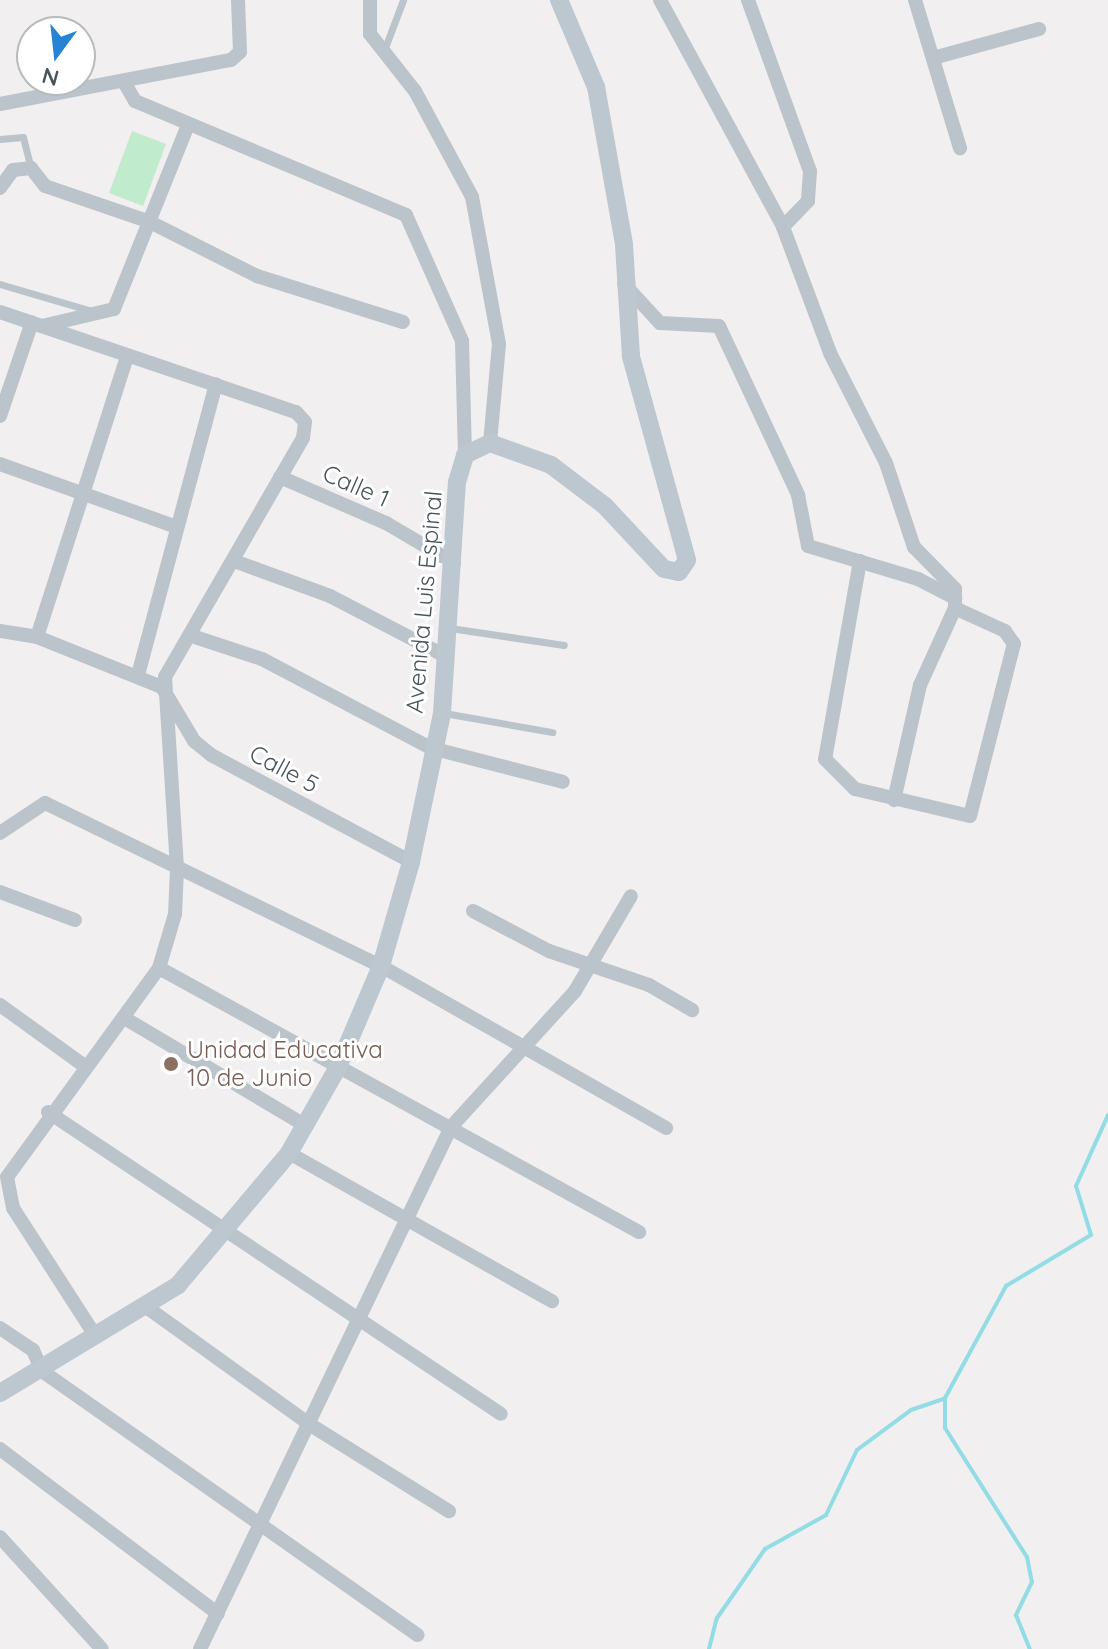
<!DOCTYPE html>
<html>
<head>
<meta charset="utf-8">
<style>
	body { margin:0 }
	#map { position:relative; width:1108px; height:1649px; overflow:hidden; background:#f1efef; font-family:Quicksand,sans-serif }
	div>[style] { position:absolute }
	.green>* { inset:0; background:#c1ebcd }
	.stream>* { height:4px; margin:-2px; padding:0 2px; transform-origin:2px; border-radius:2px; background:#91dce5 }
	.lane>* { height:7px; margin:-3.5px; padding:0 3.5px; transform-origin:3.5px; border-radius:3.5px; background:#bbc4cb }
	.street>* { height:14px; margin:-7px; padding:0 7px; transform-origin:7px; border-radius:7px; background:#bbc4cb }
	.secondary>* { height:18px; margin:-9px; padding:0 9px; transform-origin:9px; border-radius:9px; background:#bcc7cf }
	.dots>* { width:22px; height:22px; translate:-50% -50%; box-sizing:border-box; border:4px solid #fff; border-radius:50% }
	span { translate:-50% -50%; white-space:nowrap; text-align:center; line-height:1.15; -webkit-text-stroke:6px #fff; paint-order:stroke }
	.street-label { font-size:24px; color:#48545b }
	.education-label { font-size:24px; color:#785e54 }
	.left { translate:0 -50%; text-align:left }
	.north { position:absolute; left:16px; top:16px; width:80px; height:80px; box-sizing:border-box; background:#fff; border:2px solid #b6bbbd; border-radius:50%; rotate:195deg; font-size:22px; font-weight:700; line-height:32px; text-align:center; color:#48545b }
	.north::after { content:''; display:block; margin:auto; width:28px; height:36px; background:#2783d3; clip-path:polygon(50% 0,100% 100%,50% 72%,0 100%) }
</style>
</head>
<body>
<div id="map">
	<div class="green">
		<i style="clip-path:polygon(132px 131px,166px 144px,143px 206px,109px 193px)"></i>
	</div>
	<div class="stream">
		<i style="left:945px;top:1399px;width:29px;rotate:90deg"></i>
		<i style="left:945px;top:1428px;width:153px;rotate:57.6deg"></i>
		<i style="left:1027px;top:1557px;width:25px;rotate:79deg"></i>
		<i style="left:1032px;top:1582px;width:37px;rotate:116deg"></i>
		<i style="left:1016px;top:1615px;width:37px;rotate:68deg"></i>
		<i style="left:709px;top:1649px;width:32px;rotate:-76deg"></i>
		<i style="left:717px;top:1618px;width:84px;rotate:-55.2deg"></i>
		<i style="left:765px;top:1549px;width:70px;rotate:-29.1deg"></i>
		<i style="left:826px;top:1515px;width:72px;rotate:-64.5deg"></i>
		<i style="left:857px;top:1450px;width:67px;rotate:-36.5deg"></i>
		<i style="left:911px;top:1410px;width:36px;rotate:-19deg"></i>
		<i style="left:945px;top:1398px;width:128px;rotate:-61.4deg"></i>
		<i style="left:1006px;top:1286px;width:99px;rotate:-31deg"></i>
		<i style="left:1091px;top:1235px;width:51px;rotate:-107deg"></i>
		<i style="left:1076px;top:1186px;width:78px;rotate:-65.7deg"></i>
	</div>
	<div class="lane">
		<i style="left:383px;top:53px;width:57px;rotate:-69.3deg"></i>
		<i style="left:0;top:139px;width:23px;rotate:-5deg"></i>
		<i style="left:23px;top:137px;width:32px;rotate:76deg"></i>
		<i style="left:0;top:284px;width:96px;rotate:16.4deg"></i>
		<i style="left:450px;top:628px;width:115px;rotate:8.5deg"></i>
		<i style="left:444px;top:713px;width:110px;rotate:10deg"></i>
	</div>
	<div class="street">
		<i style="left:370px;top:0;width:34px;rotate:90deg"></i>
		<i style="left:370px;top:34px;width:73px;rotate:51.7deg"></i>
		<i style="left:415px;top:91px;width:120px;rotate:61.7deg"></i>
		<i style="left:472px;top:197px;width:149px;rotate:79.6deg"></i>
		<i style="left:499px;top:344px;width:99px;rotate:95.2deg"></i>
		<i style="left:660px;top:0;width:258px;rotate:61.5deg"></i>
		<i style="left:783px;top:227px;width:134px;rotate:69.5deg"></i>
		<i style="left:830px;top:353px;width:123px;rotate:63deg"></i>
		<i style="left:886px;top:463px;width:89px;rotate:71.6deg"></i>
		<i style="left:914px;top:547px;width:59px;rotate:45.7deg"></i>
		<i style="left:955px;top:589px;width:19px;rotate:90deg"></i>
		<i style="left:955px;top:608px;width:85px;rotate:114.4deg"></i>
		<i style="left:920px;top:685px;width:118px;rotate:102.7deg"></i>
		<i style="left:748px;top:0;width:182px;rotate:70.1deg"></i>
		<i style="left:810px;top:171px;width:30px;rotate:94deg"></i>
		<i style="left:808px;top:201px;width:36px;rotate:134deg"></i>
		<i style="left:915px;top:0;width:155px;rotate:73.1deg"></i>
		<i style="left:933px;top:58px;width:110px;rotate:-15.3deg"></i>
		<i style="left:124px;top:82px;width:22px;rotate:60deg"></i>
		<i style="left:135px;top:101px;width:294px;rotate:22.8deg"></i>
		<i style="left:406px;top:215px;width:138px;rotate:66deg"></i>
		<i style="left:462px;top:341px;width:114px;rotate:88.5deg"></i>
		<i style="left:0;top:104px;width:235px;rotate:-10.8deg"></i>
		<i style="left:231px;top:60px;width:12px;rotate:-42deg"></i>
		<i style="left:240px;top:52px;width:52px;rotate:-92.2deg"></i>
		<i style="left:0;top:188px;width:22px;rotate:-54deg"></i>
		<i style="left:13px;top:170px;width:18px;rotate:-6deg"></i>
		<i style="left:31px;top:168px;width:23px;rotate:52deg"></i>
		<i style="left:45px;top:186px;width:111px;rotate:18.9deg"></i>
		<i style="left:150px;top:222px;width:120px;rotate:26.8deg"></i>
		<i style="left:257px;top:276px;width:153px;rotate:17.5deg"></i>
		<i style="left:624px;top:284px;width:53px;rotate:47.3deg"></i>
		<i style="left:660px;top:323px;width:59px;rotate:2.9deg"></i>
		<i style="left:719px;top:326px;width:187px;rotate:64.9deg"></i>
		<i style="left:798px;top:495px;width:52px;rotate:78.9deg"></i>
		<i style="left:808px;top:546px;width:115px;rotate:16.7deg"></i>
		<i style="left:918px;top:579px;width:42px;rotate:27.2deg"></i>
		<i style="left:0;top:312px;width:312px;rotate:18.7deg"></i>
		<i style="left:296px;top:412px;width:13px;rotate:48deg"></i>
		<i style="left:305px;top:422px;width:16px;rotate:97deg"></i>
		<i style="left:303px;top:438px;width:276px;rotate:120deg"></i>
		<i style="left:165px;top:677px;width:192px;rotate:86.4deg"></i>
		<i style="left:177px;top:869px;width:45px;rotate:92.5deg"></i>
		<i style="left:175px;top:914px;width:56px;rotate:106.5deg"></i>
		<i style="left:159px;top:968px;width:258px;rotate:126deg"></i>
		<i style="left:7px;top:1177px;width:32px;rotate:79deg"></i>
		<i style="left:13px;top:1208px;width:153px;rotate:57.2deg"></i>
		<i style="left:42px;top:326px;width:74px;rotate:-13.3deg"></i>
		<i style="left:114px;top:309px;width:198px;rotate:-68.1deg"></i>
		<i style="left:0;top:416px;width:99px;rotate:-71.2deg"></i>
		<i style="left:0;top:464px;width:185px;rotate:19.6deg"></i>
		<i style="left:280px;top:477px;width:116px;rotate:23.5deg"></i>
		<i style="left:386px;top:523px;width:79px;rotate:30.5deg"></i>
		<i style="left:234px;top:561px;width:102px;rotate:20deg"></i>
		<i style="left:330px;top:596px;width:132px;rotate:27.5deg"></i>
		<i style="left:860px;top:561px;width:201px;rotate:100deg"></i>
		<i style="left:825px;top:759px;width:42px;rotate:45deg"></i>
		<i style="left:855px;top:789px;width:118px;rotate:13.2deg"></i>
		<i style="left:970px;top:816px;width:178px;rotate:-75.7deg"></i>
		<i style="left:1014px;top:644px;width:16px;rotate:-125deg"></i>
		<i style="left:1005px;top:631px;width:55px;rotate:-155.3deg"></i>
		<i style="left:0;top:631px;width:37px;rotate:9deg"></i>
		<i style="left:37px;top:637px;width:135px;rotate:21.8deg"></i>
		<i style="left:162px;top:687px;width:63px;rotate:59.3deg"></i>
		<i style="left:194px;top:741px;width:22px;rotate:39deg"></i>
		<i style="left:211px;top:755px;width:227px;rotate:28.1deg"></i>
		<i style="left:192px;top:636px;width:74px;rotate:18.2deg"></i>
		<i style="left:262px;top:659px;width:191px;rotate:27.8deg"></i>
		<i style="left:431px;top:748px;width:136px;rotate:14.4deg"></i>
		<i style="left:37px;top:637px;width:295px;rotate:-72.2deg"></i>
		<i style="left:138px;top:675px;width:301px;rotate:-75deg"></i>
		<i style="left:0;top:833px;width:54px;rotate:-33.7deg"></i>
		<i style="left:45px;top:803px;width:373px;rotate:25.9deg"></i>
		<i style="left:381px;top:966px;width:328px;rotate:29.6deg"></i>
		<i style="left:0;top:892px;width:80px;rotate:20.5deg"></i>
		<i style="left:473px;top:911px;width:86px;rotate:27.8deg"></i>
		<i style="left:549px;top:951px;width:106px;rotate:18.8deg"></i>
		<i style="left:649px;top:985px;width:50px;rotate:30.2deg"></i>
		<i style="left:159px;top:968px;width:548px;rotate:28.81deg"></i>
		<i style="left:0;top:1005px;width:106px;rotate:35.8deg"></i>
		<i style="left:126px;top:1019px;width:209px;rotate:30.7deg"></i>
		<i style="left:48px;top:1112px;width:544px;rotate:33.69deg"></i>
		<i style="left:289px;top:1153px;width:302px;rotate:29.4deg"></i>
		<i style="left:145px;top:1306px;width:202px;rotate:35.7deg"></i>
		<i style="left:309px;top:1424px;width:165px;rotate:31.9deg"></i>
		<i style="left:0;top:1328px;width:40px;rotate:34deg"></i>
		<i style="left:33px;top:1350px;width:23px;rotate:67deg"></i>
		<i style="left:42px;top:1371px;width:459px;rotate:35.1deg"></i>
		<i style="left:0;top:1449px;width:273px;rotate:37.1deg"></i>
		<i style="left:0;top:1537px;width:151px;rotate:47.7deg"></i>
		<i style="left:200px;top:1649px;width:579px;rotate:-64.32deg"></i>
		<i style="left:451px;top:1127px;width:184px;rotate:-47.6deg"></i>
		<i style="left:575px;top:991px;width:110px;rotate:-59.5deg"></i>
	</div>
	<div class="secondary">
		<i style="left:0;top:1393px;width:208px;rotate:-31.2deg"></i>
		<i style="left:178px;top:1285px;width:172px;rotate:-49.9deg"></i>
		<i style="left:289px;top:1153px;width:99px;rotate:-60.3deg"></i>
		<i style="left:338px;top:1067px;width:110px;rotate:-66.9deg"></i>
		<i style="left:381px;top:966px;width:108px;rotate:-73.9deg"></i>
		<i style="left:411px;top:862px;width:152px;rotate:-78.2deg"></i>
		<i style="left:442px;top:713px;width:231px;rotate:-86.3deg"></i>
		<i style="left:457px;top:482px;width:28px;rotate:-73deg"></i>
		<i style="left:465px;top:455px;width:28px;rotate:-26deg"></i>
		<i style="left:490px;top:443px;width:65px;rotate:19.8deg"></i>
		<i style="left:551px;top:465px;width:68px;rotate:37.2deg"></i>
		<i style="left:605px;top:506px;width:86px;rotate:46.9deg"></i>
		<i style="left:664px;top:569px;width:15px;rotate:11deg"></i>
		<i style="left:679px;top:572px;width:14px;rotate:-56deg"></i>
		<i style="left:687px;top:560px;width:212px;rotate:-105.4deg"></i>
		<i style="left:631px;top:356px;width:112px;rotate:-93.6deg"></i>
		<i style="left:624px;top:244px;width:159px;rotate:-100.1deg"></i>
		<i style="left:596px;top:87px;width:95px;rotate:-113deg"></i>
	</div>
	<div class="dots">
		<i style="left:171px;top:1064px;background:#8d6e63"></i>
	</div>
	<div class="street-label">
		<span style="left:356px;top:486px;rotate:24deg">Calle 1</span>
		<span style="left:424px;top:602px;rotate:-85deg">Avenida Luis Espinal</span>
		<span style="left:284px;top:769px;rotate:28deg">Calle 5</span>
	</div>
	<div class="education-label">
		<span class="left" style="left:187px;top:1064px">Unidad Educativa<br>10 de Junio</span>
	</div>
	<div class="north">N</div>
</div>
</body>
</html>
